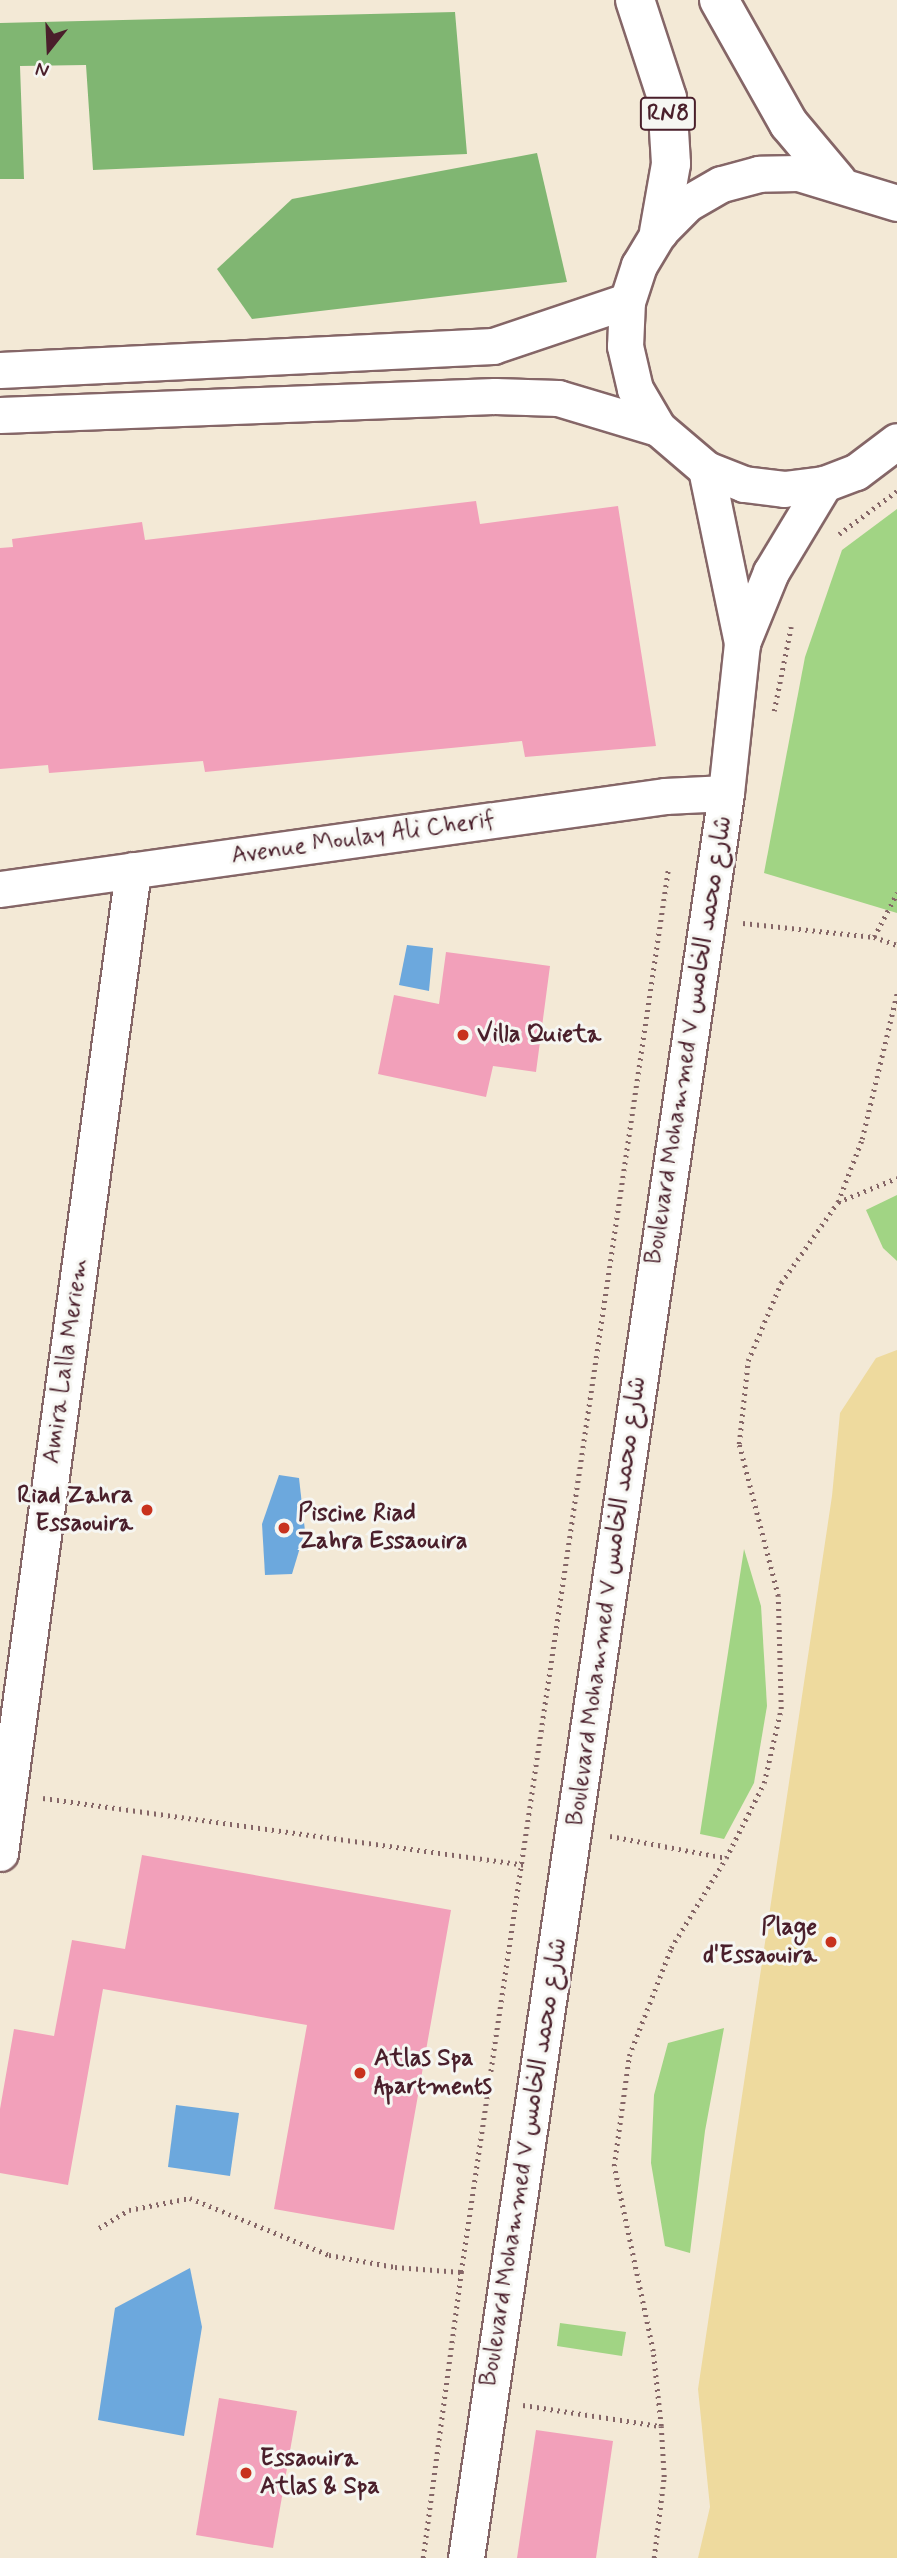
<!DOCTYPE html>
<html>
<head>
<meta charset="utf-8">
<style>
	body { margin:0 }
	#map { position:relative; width:897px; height:2558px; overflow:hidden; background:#f3e9d6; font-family:Mynerve,"Playpen Sans Arabic",sans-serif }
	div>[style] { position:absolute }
	.green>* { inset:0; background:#a1d484 }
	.forest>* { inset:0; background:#80b672 }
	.sand>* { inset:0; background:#eeda9e }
	.water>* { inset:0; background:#6ca8dd }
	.building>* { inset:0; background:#f2a0ba }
	.path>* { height:4.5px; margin-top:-2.25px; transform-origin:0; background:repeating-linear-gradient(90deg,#856667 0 2px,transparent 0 7px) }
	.roads { filter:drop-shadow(2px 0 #856667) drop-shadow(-2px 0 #856667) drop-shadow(0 2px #856667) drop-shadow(0 -2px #856667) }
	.minor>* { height:35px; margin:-17.5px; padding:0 17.5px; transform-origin:17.5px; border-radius:17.5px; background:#fff }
	.highway>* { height:38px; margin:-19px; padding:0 19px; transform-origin:19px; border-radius:19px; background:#fff }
	.dots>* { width:19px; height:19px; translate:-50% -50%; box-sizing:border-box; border:4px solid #f6f6f2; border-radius:50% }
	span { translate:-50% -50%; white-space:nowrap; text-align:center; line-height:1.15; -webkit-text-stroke:6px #f6f6f2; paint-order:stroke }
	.shield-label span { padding:2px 5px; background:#f6f6f2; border:2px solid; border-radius:5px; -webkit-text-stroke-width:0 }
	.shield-label { font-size:23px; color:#4a1f2b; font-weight:700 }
	.street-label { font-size:24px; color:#4a1f2b }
	.poi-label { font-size:24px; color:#4a1f2b; font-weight:700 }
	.left { translate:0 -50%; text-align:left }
	.right { translate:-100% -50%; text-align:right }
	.north { position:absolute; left:14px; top:14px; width:70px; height:70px; -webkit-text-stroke:5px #f6f6f2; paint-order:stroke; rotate:198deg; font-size:19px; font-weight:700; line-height:28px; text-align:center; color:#4a1f2b }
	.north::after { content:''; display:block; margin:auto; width:24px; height:32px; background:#4a1f2b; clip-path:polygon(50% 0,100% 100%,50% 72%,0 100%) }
</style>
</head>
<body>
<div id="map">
	<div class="green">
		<i style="clip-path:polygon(897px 509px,897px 913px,764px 873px,805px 657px,842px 550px)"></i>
		<i style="clip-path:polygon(897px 1195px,897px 1261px,883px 1248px,866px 1210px)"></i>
		<i style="clip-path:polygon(744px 1549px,761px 1606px,767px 1706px,754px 1783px,724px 1839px,700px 1834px)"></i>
		<i style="clip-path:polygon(724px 2028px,705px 2131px,690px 2253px,665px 2246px,651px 2163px,654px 2095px,668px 2043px)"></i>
		<i style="clip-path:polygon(560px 2323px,626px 2332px,622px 2356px,557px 2346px)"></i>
	</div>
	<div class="forest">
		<i style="clip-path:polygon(455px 12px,467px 154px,93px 170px,86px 65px,20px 66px,24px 179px,0 179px,0 23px)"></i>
		<i style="clip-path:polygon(537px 153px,567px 282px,252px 319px,217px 269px,292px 199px)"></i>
	</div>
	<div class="sand">
		<i style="clip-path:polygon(897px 1350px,897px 2558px,698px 2558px,710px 2507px,698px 2389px,832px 1496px,840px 1413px,876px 1358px)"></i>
	</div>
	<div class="water">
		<i style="clip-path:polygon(407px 945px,433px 948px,429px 991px,399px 985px)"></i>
		<i style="clip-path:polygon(279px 1475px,299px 1478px,305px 1531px,292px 1574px,265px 1575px,262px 1524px)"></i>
		<i style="clip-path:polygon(176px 2105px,239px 2113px,230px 2176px,168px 2167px)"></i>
		<i style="clip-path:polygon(190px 2268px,202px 2327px,184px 2436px,98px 2420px,115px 2308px)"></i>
	</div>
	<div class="building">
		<i style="clip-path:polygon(476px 501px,480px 524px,618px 506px,656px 746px,525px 757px,522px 741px,205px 772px,203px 761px,49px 773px,48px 765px,0 769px,0 548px,13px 547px,12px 539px,142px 522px,145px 540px)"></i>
		<i style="clip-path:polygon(446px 952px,550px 966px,536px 1072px,493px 1066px,486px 1097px,378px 1074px,394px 995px,439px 1004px)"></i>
		<i style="clip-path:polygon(142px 1855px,451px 1910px,394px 2230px,274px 2209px,307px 2025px,103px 1989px,68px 2185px,0 2173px,0 2109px,14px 2029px,54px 2036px,72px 1940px,125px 1949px)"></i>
		<i style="clip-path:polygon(219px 2398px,297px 2411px,273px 2548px,196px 2535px)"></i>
		<i style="clip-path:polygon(536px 2430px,613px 2441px,596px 2558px,517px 2558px)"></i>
	</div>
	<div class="path">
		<i style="left:839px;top:534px;width:72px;rotate:-36.6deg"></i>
		<i style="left:774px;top:711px;width:86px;rotate:-78.6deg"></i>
		<i style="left:743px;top:923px;width:132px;rotate:6.1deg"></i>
		<i style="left:874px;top:937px;width:24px;rotate:19deg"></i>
		<i style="left:874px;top:937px;width:50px;rotate:-62.4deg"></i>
		<i style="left:838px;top:1202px;width:64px;rotate:-22.1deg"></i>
		<i style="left:43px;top:1798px;width:486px;rotate:7.9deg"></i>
		<i style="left:610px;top:1836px;width:118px;rotate:10.7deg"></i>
		<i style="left:99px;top:2228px;width:35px;rotate:-31deg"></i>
		<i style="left:129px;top:2210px;width:62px;rotate:-11.1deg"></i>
		<i style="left:190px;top:2198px;width:150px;rotate:22.3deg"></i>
		<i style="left:329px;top:2255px;width:67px;rotate:10.3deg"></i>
		<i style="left:395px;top:2267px;width:66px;rotate:4.3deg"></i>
		<i style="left:523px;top:2405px;width:140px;rotate:8.7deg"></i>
		<i style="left:423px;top:2558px;width:289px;rotate:-82.4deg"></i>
		<i style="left:461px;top:2272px;width:1417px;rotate:-81.6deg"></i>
		<i style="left:654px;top:2558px;width:82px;rotate:-83deg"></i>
		<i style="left:664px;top:2477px;width:51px;rotate:-93.4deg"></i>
		<i style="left:661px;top:2426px;width:75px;rotate:-96.1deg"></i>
		<i style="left:653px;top:2351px;width:189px;rotate:-101.9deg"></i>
		<i style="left:614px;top:2166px;width:111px;rotate:-82.2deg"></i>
		<i style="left:629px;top:2056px;width:116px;rotate:-68.7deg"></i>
		<i style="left:671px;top:1948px;width:105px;rotate:-58.6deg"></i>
		<i style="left:726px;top:1858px;width:84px;rotate:-63.1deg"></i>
		<i style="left:764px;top:1783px;width:76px;rotate:-77.1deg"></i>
		<i style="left:781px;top:1709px;width:113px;rotate:-91.5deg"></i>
		<i style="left:778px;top:1596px;width:157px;rotate:-104.4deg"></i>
		<i style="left:739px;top:1444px;width:83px;rotate:-83.8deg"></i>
		<i style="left:748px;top:1361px;width:85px;rotate:-67.1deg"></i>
		<i style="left:781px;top:1283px;width:99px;rotate:-54.9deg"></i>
		<i style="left:838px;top:1202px;width:67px;rotate:-69.1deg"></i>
		<i style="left:862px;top:1139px;width:150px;rotate:-76.5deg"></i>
	</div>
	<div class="roads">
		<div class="minor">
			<i style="left:897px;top:203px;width:103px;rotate:-163.1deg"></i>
			<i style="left:798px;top:173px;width:39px;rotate:179deg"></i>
			<i style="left:759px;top:174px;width:39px;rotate:165deg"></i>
			<i style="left:721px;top:184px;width:39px;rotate:150deg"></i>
			<i style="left:687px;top:204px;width:40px;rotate:135deg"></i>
			<i style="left:659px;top:232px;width:39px;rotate:121deg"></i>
			<i style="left:639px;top:265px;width:38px;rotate:108deg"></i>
			<i style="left:627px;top:301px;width:45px;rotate:92.5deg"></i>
			<i style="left:625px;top:346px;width:44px;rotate:76.9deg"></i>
			<i style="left:635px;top:389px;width:45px;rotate:59.5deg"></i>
			<i style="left:658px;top:428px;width:63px;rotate:40.5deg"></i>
			<i style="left:706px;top:469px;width:41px;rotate:21.5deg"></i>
			<i style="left:744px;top:484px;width:40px;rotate:7.1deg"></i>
			<i style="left:784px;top:489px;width:40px;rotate:-7.1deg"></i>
			<i style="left:824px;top:484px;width:34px;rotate:-21deg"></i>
			<i style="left:856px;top:472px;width:51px;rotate:-37.1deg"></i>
			<i style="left:0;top:370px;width:494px;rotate:-2.8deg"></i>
			<i style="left:493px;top:346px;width:141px;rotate:-18.6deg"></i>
			<i style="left:0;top:415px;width:495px;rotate:-2.2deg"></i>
			<i style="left:495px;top:396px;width:63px;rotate:1.8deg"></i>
			<i style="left:558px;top:398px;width:104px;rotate:16.7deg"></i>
			<i style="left:706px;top:469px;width:178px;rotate:78.3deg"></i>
			<i style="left:0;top:889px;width:671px;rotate:-7.96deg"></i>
			<i style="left:665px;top:796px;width:61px;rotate:-2.8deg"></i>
			<i style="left:0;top:1853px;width:992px;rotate:-82.29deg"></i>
			<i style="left:466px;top:2558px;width:1784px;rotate:-81.62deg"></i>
			<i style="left:726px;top:793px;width:151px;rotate:-83.9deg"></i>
			<i style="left:742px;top:643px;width:77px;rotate:-67.8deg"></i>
			<i style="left:771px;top:572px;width:103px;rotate:-58.9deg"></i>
		</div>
		<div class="highway">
			<i style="left:635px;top:0;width:103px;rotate:71.9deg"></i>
			<i style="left:667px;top:98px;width:66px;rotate:86.5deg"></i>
			<i style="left:671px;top:164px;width:69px;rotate:100deg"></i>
			<i style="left:719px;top:0;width:142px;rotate:60.6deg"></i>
			<i style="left:789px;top:124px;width:75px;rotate:49.9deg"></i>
		</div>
	</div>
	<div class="dots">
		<i style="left:463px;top:1035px;background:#c8321e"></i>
		<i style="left:147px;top:1510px;background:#c8321e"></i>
		<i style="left:284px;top:1528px;background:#c8321e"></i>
		<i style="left:831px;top:1942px;background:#c8321e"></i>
		<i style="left:360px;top:2073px;background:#c8321e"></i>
		<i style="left:246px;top:2473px;background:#c8321e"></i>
	</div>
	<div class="shield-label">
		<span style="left:668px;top:114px">RN8</span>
	</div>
	<div class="street-label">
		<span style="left:363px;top:838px;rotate:-8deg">Avenue Moulay Ali Cherif</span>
		<span style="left:689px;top:1040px;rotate:-81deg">Boulevard Mohammed V شارع محمد الخامس</span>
		<span style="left:66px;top:1361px;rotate:-82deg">Amira Lalla Meriem</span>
		<span style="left:607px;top:1601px;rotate:-82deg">Boulevard Mohammed V شارع محمد الخامس</span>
		<span style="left:524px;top:2162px;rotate:-81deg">Boulevard Mohammed V شارع محمد الخامس</span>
	</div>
	<div class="poi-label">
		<span class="left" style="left:477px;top:1035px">Villa Quieta</span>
		<span class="right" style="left:133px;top:1510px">Riad Zahra<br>Essaouira</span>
		<span class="left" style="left:298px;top:1528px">Piscine Riad<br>Zahra Essaouira</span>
		<span class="right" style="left:817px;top:1942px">Plage<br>d'Essaouira</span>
		<span class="left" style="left:374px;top:2073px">Atlas Spa<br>Apartments</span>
		<span class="left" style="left:260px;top:2473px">Essaouira<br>Atlas &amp; Spa</span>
	</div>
	<div class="north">N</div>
</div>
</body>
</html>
